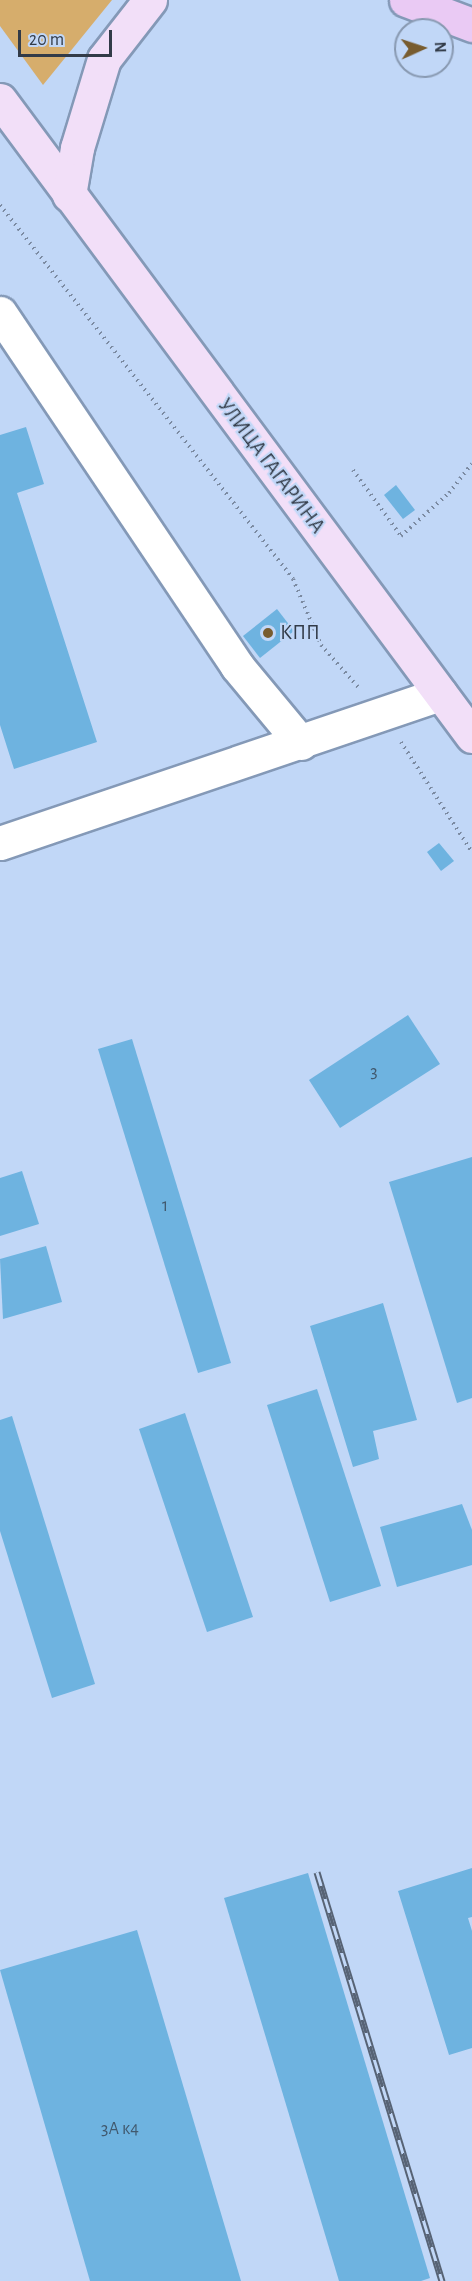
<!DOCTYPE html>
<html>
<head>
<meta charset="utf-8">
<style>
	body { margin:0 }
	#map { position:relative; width:472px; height:2281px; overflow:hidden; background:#c1d7f7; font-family:"Alegreya Sans",sans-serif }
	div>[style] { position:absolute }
	.green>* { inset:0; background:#d6ad6c }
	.building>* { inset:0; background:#6eb3e0 }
	.path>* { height:4px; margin-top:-2px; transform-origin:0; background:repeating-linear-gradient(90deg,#7b8aa1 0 1.5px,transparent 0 6px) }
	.roads { filter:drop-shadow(2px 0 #8499b7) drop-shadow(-2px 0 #8499b7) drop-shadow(0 2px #8499b7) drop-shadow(0 -2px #8499b7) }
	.minor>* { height:33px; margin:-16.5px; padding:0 16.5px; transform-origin:16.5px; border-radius:16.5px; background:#fff }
	.major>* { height:33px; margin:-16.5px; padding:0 16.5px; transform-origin:16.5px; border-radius:16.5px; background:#f2dff8 }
	.highway>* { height:33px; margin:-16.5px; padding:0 16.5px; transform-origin:16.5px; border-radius:16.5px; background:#eacaf4 }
	.rail>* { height:7px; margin-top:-3.5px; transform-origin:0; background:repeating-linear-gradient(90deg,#c1d7f7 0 14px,#576375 0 28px); box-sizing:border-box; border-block:2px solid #576375 }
	.dots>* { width:16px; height:16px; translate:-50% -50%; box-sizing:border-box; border:3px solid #c1d7f7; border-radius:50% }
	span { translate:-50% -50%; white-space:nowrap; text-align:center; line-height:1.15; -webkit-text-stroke:4.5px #c1d7f7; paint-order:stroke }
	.number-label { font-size:18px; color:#41596e }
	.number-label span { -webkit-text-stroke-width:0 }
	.street-label { font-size:21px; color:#323b48 }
	.poi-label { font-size:21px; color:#323b48 }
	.left { translate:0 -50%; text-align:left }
	.north { position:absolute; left:394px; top:18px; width:60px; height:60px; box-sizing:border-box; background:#c1d7f7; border:2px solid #8899b1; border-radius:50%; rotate:87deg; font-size:16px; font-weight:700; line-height:24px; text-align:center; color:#323b48 }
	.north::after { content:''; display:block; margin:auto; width:21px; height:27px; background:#785c2f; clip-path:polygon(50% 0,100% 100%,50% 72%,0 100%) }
	.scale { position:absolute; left:18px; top:30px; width:94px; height:27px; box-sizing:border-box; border:3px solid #323b48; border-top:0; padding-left:8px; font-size:18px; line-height:21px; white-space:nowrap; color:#323b48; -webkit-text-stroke:4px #c1d7f7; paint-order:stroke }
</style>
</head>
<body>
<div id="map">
	<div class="green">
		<i style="clip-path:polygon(0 0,112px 0,43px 85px,0 26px)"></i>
	</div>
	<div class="building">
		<i style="clip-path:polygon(26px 427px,44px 484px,17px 493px,97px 742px,14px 769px,0 725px,0 435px)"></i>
		<i style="clip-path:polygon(396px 485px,415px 510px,403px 519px,384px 495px)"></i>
		<i style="clip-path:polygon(277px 609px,294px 631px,260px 658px,243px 636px)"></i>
		<i style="clip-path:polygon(439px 843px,454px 861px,441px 871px,427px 852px)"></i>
		<i style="clip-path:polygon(408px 1015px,440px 1064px,340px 1128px,309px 1080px)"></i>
		<i style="clip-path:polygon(132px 1039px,231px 1363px,198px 1373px,98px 1049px)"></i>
		<i style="clip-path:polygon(472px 1157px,472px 1398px,457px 1403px,389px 1182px)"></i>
		<i style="clip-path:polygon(22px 1171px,39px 1224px,0 1236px,0 1178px)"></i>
		<i style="clip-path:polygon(46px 1246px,62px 1302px,3px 1319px,0 1259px)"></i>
		<i style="clip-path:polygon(383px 1303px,417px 1420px,373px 1431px,379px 1459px,353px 1467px,310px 1326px)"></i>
		<i style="clip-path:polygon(317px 1389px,381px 1586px,330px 1602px,267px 1405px)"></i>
		<i style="clip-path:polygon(185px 1413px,253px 1617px,207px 1632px,139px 1429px)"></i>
		<i style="clip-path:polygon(12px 1416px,95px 1684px,52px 1698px,0 1531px,0 1420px)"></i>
		<i style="clip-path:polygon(462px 1504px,472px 1530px,472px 1565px,397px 1587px,380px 1527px)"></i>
		<i style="clip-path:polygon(472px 1868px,472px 1917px,468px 1918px,472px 1931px,472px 2048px,449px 2055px,398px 1891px)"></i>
		<i style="clip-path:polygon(308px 1873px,430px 2278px,421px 2281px,339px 2281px,224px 1898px)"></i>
		<i style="clip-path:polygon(137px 1930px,241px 2281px,90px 2281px,0 1970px)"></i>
	</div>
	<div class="path">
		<i style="left:0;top:205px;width:475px;rotate:51.9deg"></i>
		<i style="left:293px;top:579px;width:72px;rotate:67deg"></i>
		<i style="left:321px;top:645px;width:56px;rotate:48.6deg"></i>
		<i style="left:353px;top:470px;width:82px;rotate:54deg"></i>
		<i style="left:401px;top:536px;width:64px;rotate:-41.9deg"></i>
		<i style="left:449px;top:493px;width:37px;rotate:-52deg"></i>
		<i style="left:401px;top:742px;width:131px;rotate:57.2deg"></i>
	</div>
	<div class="roads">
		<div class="minor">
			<i style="left:0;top:313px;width:425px;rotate:56.1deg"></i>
			<i style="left:237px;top:666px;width:100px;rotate:50.3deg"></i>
			<i style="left:0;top:843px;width:465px;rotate:-18.7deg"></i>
		</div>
		<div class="major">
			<i style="left:0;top:100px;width:792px;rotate:53.42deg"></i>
			<i style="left:69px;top:195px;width:48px;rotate:-80.3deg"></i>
			<i style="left:77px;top:148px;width:93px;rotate:-73.1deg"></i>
			<i style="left:104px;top:59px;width:75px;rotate:-52.1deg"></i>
		</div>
		<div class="highway">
			<i style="left:406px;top:0;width:71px;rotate:20.7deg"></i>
		</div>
	</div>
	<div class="rail">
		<i style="left:317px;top:1872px;width:428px;rotate:73deg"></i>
	</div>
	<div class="dots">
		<i style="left:268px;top:633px;background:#785c2f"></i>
	</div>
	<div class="number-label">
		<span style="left:374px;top:1072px">3</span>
		<span style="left:165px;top:1206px">1</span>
		<span style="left:120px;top:2129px">3А к4</span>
	</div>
	<div class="street-label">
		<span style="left:271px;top:466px;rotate:53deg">УЛИЦА ГАГАРИНА</span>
	</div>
	<div class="poi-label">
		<span class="left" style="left:280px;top:633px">КПП</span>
	</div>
	<div class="north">N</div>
	<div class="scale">20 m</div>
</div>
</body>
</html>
